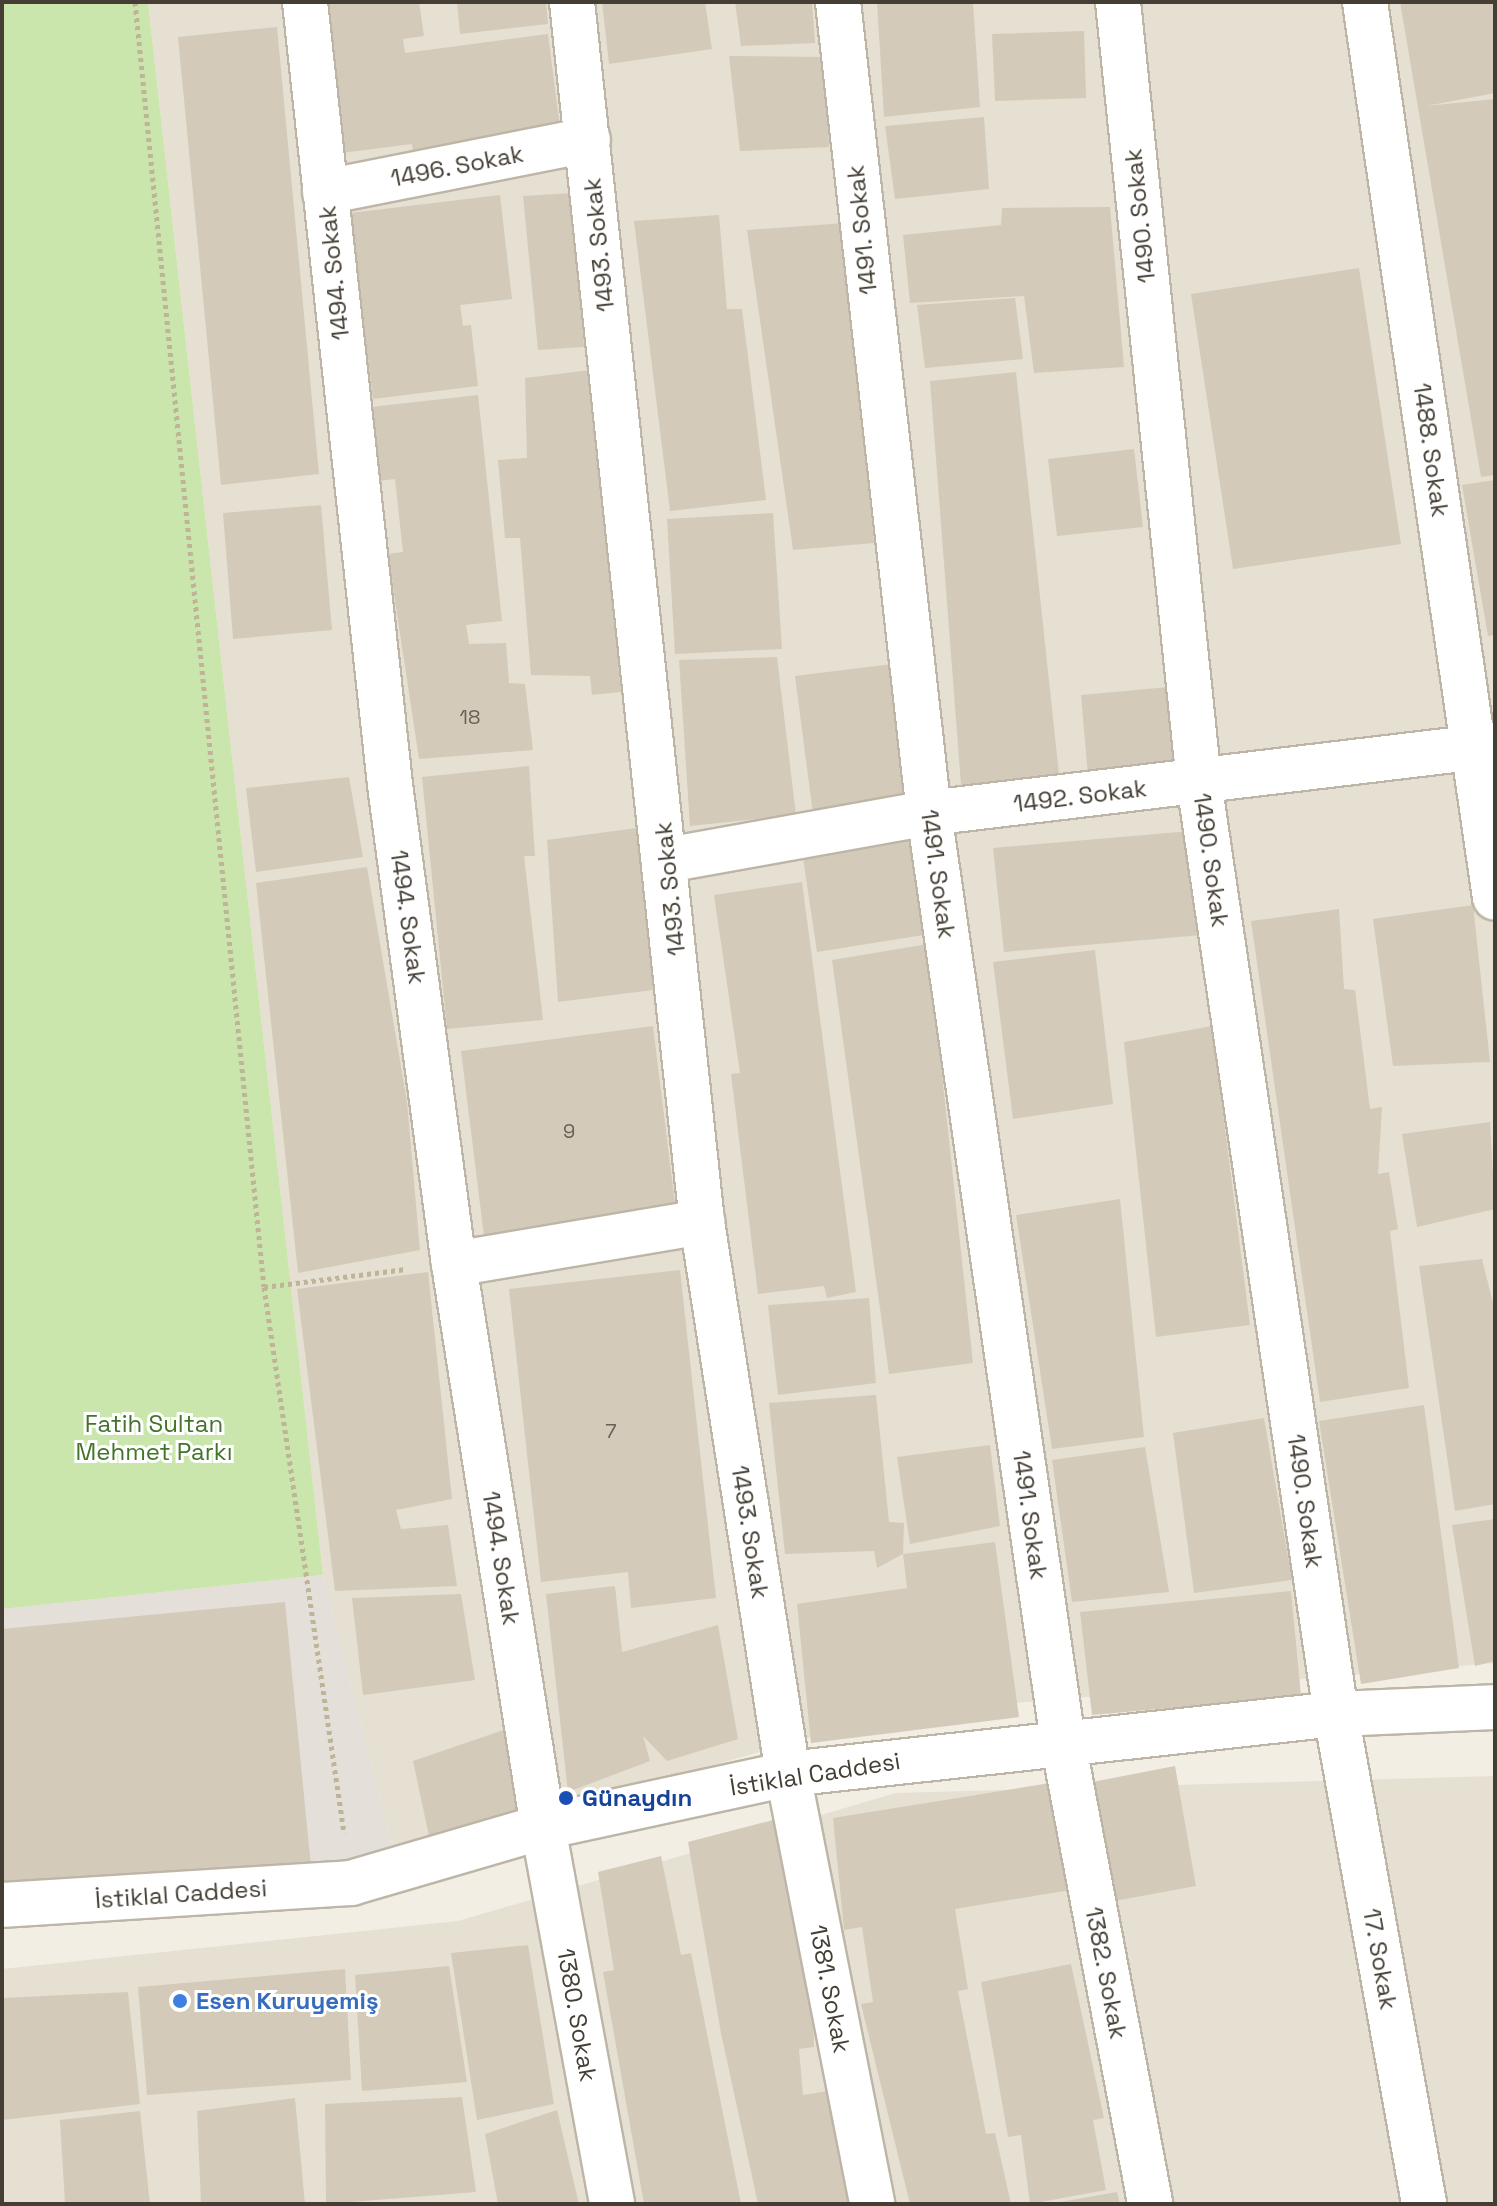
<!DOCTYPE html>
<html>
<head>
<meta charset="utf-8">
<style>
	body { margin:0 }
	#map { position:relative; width:1497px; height:2206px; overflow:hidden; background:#f2eee4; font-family:"Space Grotesk",sans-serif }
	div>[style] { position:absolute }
	.residential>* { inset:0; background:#e6e0d2 }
	.industrial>* { inset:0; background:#e4e0d9 }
	.green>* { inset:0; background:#cae6ad }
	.building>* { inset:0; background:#d3caba }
	.path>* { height:5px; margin-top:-2.5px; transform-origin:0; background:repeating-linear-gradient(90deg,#bfb398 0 4px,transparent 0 8px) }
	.roads { filter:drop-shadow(2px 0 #bdb6a7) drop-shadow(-2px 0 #bdb6a7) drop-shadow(0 2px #bdb6a7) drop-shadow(0 -2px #bdb6a7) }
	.minor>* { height:44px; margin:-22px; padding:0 22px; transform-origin:22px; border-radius:22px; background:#fff }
	.tertiary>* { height:44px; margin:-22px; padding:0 22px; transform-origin:22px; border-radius:22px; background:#fff }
	.dots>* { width:22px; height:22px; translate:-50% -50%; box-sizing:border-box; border:4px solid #fff; border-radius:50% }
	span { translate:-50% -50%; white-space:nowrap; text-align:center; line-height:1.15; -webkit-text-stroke:6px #fff; paint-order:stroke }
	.number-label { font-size:20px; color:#686156 }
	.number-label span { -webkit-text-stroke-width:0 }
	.street-label { font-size:24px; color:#443e34 }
	.park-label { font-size:24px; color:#427429 }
	.transit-label { font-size:24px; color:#164399; font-weight:700 }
	.left { translate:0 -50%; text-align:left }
	.shop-label { font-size:24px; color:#366cbe; font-weight:700 }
	.frame { position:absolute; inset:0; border:4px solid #443e34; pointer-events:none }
</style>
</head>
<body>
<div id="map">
	<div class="residential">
		<i style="clip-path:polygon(148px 2px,1495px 2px,1495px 1663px,896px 1713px,395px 1856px,323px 1575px)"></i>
		<i style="clip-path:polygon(1495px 1776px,1495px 2204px,2px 2204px,2px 1969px,458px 1921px,896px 1793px)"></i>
	</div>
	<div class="industrial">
		<i style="clip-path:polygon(323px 1575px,395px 1856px,2px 1893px,2px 1609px)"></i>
	</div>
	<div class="green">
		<i style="clip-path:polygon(2px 2px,148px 2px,323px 1575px,2px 1609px)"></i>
	</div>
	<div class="building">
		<i style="clip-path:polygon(419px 2px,424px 36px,403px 39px,405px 53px,548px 34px,561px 135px,413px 155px,412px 144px,342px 153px,323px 4px)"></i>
		<i style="clip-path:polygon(457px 2px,546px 2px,548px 24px,460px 34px)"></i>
		<i style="clip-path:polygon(602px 2px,705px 2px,712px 49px,609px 64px)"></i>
		<i style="clip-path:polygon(735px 2px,812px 2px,815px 43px,741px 46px)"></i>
		<i style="clip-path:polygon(877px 2px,973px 2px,980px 107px,884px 117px)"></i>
		<i style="clip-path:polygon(1400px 2px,1495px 2px,1495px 93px,1426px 106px,1495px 99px,1495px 475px,1481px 477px)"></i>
		<i style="clip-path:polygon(277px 27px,319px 474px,221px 485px,178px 37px)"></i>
		<i style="clip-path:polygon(1084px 31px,1086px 98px,995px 101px,992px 34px)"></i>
		<i style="clip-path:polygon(729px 56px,826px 57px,829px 147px,740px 151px)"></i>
		<i style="clip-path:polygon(984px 117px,989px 189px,895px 199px,885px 126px)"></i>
		<i style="clip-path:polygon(574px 193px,584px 347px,538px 350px,523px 196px)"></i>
		<i style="clip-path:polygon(500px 195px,512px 299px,460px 305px,463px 326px,471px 325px,478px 386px,373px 399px,350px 213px)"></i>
		<i style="clip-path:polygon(1110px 207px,1124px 367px,1034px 373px,1024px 296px,910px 303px,903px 235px,1001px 225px,1002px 208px)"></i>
		<i style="clip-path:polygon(719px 215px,727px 309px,742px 309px,766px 500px,670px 511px,634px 221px)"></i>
		<i style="clip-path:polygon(845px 223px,874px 543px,793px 550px,747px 230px)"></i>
		<i style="clip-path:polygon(1359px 268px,1401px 544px,1233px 569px,1191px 294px)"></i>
		<i style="clip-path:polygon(1015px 298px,1023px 359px,925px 368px,917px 305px)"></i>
		<i style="clip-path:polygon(591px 370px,621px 692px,592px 695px,590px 676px,531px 675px,520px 538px,505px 538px,498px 460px,527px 458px,525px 378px)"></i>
		<i style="clip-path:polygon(1016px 372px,1059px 774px,961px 785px,930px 381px)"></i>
		<i style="clip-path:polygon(478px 395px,502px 621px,466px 625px,469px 644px,506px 643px,509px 683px,525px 684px,533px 750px,419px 759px,388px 554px,403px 552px,395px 479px,379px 481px,371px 407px)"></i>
		<i style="clip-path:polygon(1134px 449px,1143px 527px,1057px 536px,1048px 459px)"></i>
		<i style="clip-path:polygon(1495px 480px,1495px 635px,1488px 636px,1462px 485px)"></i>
		<i style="clip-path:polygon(321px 505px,332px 630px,233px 639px,223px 513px)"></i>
		<i style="clip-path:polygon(773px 513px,782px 649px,675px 654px,667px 519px)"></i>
		<i style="clip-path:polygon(777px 657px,796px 815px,690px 826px,679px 660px)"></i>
		<i style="clip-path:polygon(892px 664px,911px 805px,814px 822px,795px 676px)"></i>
		<i style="clip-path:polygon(1169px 687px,1176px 768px,1088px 776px,1081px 695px)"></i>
		<i style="clip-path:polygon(529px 766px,535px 856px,524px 856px,543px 1020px,447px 1029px,422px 777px)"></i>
		<i style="clip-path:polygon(349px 777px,363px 857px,256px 872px,246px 788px)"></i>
		<i style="clip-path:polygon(644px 827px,653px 990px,558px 1002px,547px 840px)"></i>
		<i style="clip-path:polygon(1191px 831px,1202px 935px,1004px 952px,993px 848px)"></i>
		<i style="clip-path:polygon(916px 839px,930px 934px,817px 952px,803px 858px)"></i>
		<i style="clip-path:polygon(367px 867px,407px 1102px,420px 1250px,298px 1273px,256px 883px)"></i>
		<i style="clip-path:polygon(802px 882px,856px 1292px,827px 1298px,824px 1286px,758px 1294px,731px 1074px,740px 1073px,714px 895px)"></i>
		<i style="clip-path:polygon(1473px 905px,1490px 1062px,1393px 1066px,1373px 919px)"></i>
		<i style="clip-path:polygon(1339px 909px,1344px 989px,1355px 990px,1370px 1109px,1382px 1107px,1378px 1174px,1389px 1172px,1398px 1229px,1390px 1231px,1409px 1388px,1320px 1402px,1251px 921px)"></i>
		<i style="clip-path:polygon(928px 944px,973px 1363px,889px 1374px,832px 960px)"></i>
		<i style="clip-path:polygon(1095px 950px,1113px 1104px,1013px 1119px,993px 962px)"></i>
		<i style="clip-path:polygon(653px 1026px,676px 1212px,484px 1236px,461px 1051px)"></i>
		<i style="clip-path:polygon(1212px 1026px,1250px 1325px,1156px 1337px,1124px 1042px)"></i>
		<i style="clip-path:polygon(1490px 1122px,1495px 1209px,1417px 1227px,1402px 1134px)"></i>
		<i style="clip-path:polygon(1120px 1199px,1144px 1437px,1052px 1449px,1016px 1215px)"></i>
		<i style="clip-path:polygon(1482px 1259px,1495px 1311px,1495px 1504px,1455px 1511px,1419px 1266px)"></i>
		<i style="clip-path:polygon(680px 1270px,716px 1598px,631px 1608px,628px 1572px,541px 1582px,509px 1289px)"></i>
		<i style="clip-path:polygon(428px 1272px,452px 1499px,396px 1510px,401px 1529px,448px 1525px,457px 1586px,335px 1591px,297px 1289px)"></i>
		<i style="clip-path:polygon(869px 1298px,876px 1383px,778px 1395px,768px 1305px)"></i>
		<i style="clip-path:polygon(876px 1395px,889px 1522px,904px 1523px,903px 1554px,877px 1568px,874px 1551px,785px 1554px,769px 1403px)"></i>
		<i style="clip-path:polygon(1424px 1405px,1459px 1668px,1361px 1684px,1319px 1421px)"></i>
		<i style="clip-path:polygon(1264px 1418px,1292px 1580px,1194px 1593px,1173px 1433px)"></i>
		<i style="clip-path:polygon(990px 1445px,1000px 1526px,910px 1544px,897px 1457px)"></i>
		<i style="clip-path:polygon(1145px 1447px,1169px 1592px,1072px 1602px,1052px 1460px)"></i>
		<i style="clip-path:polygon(1495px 1519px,1495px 1661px,1475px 1666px,1452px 1525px)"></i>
		<i style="clip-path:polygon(995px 1542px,1019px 1717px,811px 1743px,797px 1604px,907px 1588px,903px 1554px)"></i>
		<i style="clip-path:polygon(615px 1586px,622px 1652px,718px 1625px,738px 1739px,667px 1761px,643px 1736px,650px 1761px,568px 1792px,546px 1594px)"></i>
		<i style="clip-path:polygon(1291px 1591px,1301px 1696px,1092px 1715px,1080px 1612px)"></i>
		<i style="clip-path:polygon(461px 1594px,475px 1680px,363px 1695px,352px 1598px)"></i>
		<i style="clip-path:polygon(285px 1602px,311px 1867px,2px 1897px,2px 1629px)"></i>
		<i style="clip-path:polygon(512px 1727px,525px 1809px,432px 1850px,413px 1761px)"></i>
		<i style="clip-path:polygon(1175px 1766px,1196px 1886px,1109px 1902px,1087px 1783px)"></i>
		<i style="clip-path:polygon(1050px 1783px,1070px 1890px,955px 1909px,968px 1989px,958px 1991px,986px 2134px,995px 2133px,1011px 2204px,910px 2204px,861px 2004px,873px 2002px,862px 1927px,844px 1930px,833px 1818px)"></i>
		<i style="clip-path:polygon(777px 1819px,813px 2019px,814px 2047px,799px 2049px,803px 2095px,829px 2091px,850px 2204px,758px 2204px,721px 2033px,688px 1842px)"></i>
		<i style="clip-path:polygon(661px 1856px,681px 1955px,691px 1953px,741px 2204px,644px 2204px,603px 1972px,614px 1970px,598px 1872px)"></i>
		<i style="clip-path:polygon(528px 1945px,554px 2104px,477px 2120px,451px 1953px)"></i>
		<i style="clip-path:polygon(1071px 1964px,1104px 2118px,1093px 2120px,1106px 2190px,1030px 2204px,1021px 2135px,1008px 2137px,981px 1982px)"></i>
		<i style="clip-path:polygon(449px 1966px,467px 2082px,362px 2091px,355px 1975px)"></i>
		<i style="clip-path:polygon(345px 1969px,351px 2080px,147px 2095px,138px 1987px)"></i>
		<i style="clip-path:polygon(128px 1992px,140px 2104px,2px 2120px,2px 1998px)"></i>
		<i style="clip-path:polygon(462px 2097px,476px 2192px,326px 2204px,325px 2104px)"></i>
		<i style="clip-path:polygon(295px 2098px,305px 2204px,201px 2204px,197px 2111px)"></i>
		<i style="clip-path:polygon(557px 2110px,579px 2204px,498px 2204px,485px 2134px)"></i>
		<i style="clip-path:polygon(140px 2111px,150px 2204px,65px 2204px,60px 2120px)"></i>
		<i style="clip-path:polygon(1117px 2192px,1120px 2204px,1060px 2204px,1060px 2202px)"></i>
	</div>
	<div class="path">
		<i style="left:135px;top:2px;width:1291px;rotate:84.27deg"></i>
		<i style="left:264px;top:1287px;width:552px;rotate:81.66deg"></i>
		<i style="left:264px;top:1287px;width:143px;rotate:-7.2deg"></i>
	</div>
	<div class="roads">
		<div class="minor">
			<i style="left:305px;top:2px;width:788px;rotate:83.8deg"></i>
			<i style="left:390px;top:785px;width:483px;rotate:82.4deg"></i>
			<i style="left:454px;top:1264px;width:570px;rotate:81.02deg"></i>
			<i style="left:543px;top:1827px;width:383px;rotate:79.6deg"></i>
			<i style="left:572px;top:2px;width:1227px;rotate:83.92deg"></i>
			<i style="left:702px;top:1222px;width:559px;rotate:81.14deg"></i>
			<i style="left:788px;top:1774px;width:438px;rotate:78.9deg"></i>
			<i style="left:838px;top:2px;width:816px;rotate:83.6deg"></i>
			<i style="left:929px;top:813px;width:939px;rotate:81.79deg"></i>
			<i style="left:1063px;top:1742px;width:470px;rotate:79.3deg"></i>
			<i style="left:1118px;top:2px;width:784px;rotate:84.07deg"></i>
			<i style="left:1199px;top:782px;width:942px;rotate:81.64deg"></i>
			<i style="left:1336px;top:1714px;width:498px;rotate:79.8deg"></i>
			<i style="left:1365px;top:2px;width:905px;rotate:81.74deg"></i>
			<i style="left:325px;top:192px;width:268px;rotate:-11.2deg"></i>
			<i style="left:667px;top:860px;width:266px;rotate:-10.2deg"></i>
			<i style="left:929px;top:813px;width:570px;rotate:-6.85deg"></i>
			<i style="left:454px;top:1264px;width:252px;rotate:-9.6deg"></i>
		</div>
		<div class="tertiary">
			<i style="left:2px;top:1905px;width:350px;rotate:-3.6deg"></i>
			<i style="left:351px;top:1883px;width:200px;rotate:-16.3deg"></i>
			<i style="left:543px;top:1827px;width:251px;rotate:-12.2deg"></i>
			<i style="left:788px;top:1774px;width:551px;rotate:-6.25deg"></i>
			<i style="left:1336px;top:1714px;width:159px;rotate:-2.5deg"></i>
		</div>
	</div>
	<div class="dots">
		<i style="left:566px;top:1798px;background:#1a4fb4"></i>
		<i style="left:180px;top:2001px;background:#3f7fe0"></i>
	</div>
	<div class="number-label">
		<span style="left:470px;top:717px">18</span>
		<span style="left:569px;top:1131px">9</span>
		<span style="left:611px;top:1431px">7</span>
	</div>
	<div class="street-label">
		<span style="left:457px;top:166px;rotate:-11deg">1496. Sokak</span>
		<span style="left:1140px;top:216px;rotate:-96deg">1490. Sokak</span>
		<span style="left:862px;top:230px;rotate:-96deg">1491. Sokak</span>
		<span style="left:599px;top:245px;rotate:-96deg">1493. Sokak</span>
		<span style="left:334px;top:273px;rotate:-96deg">1494. Sokak</span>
		<span style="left:1431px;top:450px;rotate:82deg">1488. Sokak</span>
		<span style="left:1080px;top:796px;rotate:-7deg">1492. Sokak</span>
		<span style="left:1211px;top:860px;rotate:82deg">1490. Sokak</span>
		<span style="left:938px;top:874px;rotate:82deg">1491. Sokak</span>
		<span style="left:670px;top:889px;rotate:-96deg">1493. Sokak</span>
		<span style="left:408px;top:917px;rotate:82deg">1494. Sokak</span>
		<span style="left:1305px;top:1501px;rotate:82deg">1490. Sokak</span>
		<span style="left:1030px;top:1515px;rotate:82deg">1491. Sokak</span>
		<span style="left:750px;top:1532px;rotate:81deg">1493. Sokak</span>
		<span style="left:501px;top:1558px;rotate:81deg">1494. Sokak</span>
		<span style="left:815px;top:1774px;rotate:-9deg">İstiklal Caddesi</span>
		<span style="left:181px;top:1894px;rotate:-4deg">İstiklal Caddesi</span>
		<span style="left:1380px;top:1959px;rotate:80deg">17. Sokak</span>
		<span style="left:1106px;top:1973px;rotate:79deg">1382. Sokak</span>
		<span style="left:830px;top:1989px;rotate:79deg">1381. Sokak</span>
		<span style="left:577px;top:2015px;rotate:80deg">1380. Sokak</span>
	</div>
	<div class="park-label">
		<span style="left:154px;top:1438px">Fatih Sultan<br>Mehmet Parkı</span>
	</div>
	<div class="transit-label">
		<span class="left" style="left:582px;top:1798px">Günaydın</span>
	</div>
	<div class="shop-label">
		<span class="left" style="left:196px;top:2001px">Esen Kuruyemiş</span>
	</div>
	<div class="frame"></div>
</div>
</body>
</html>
